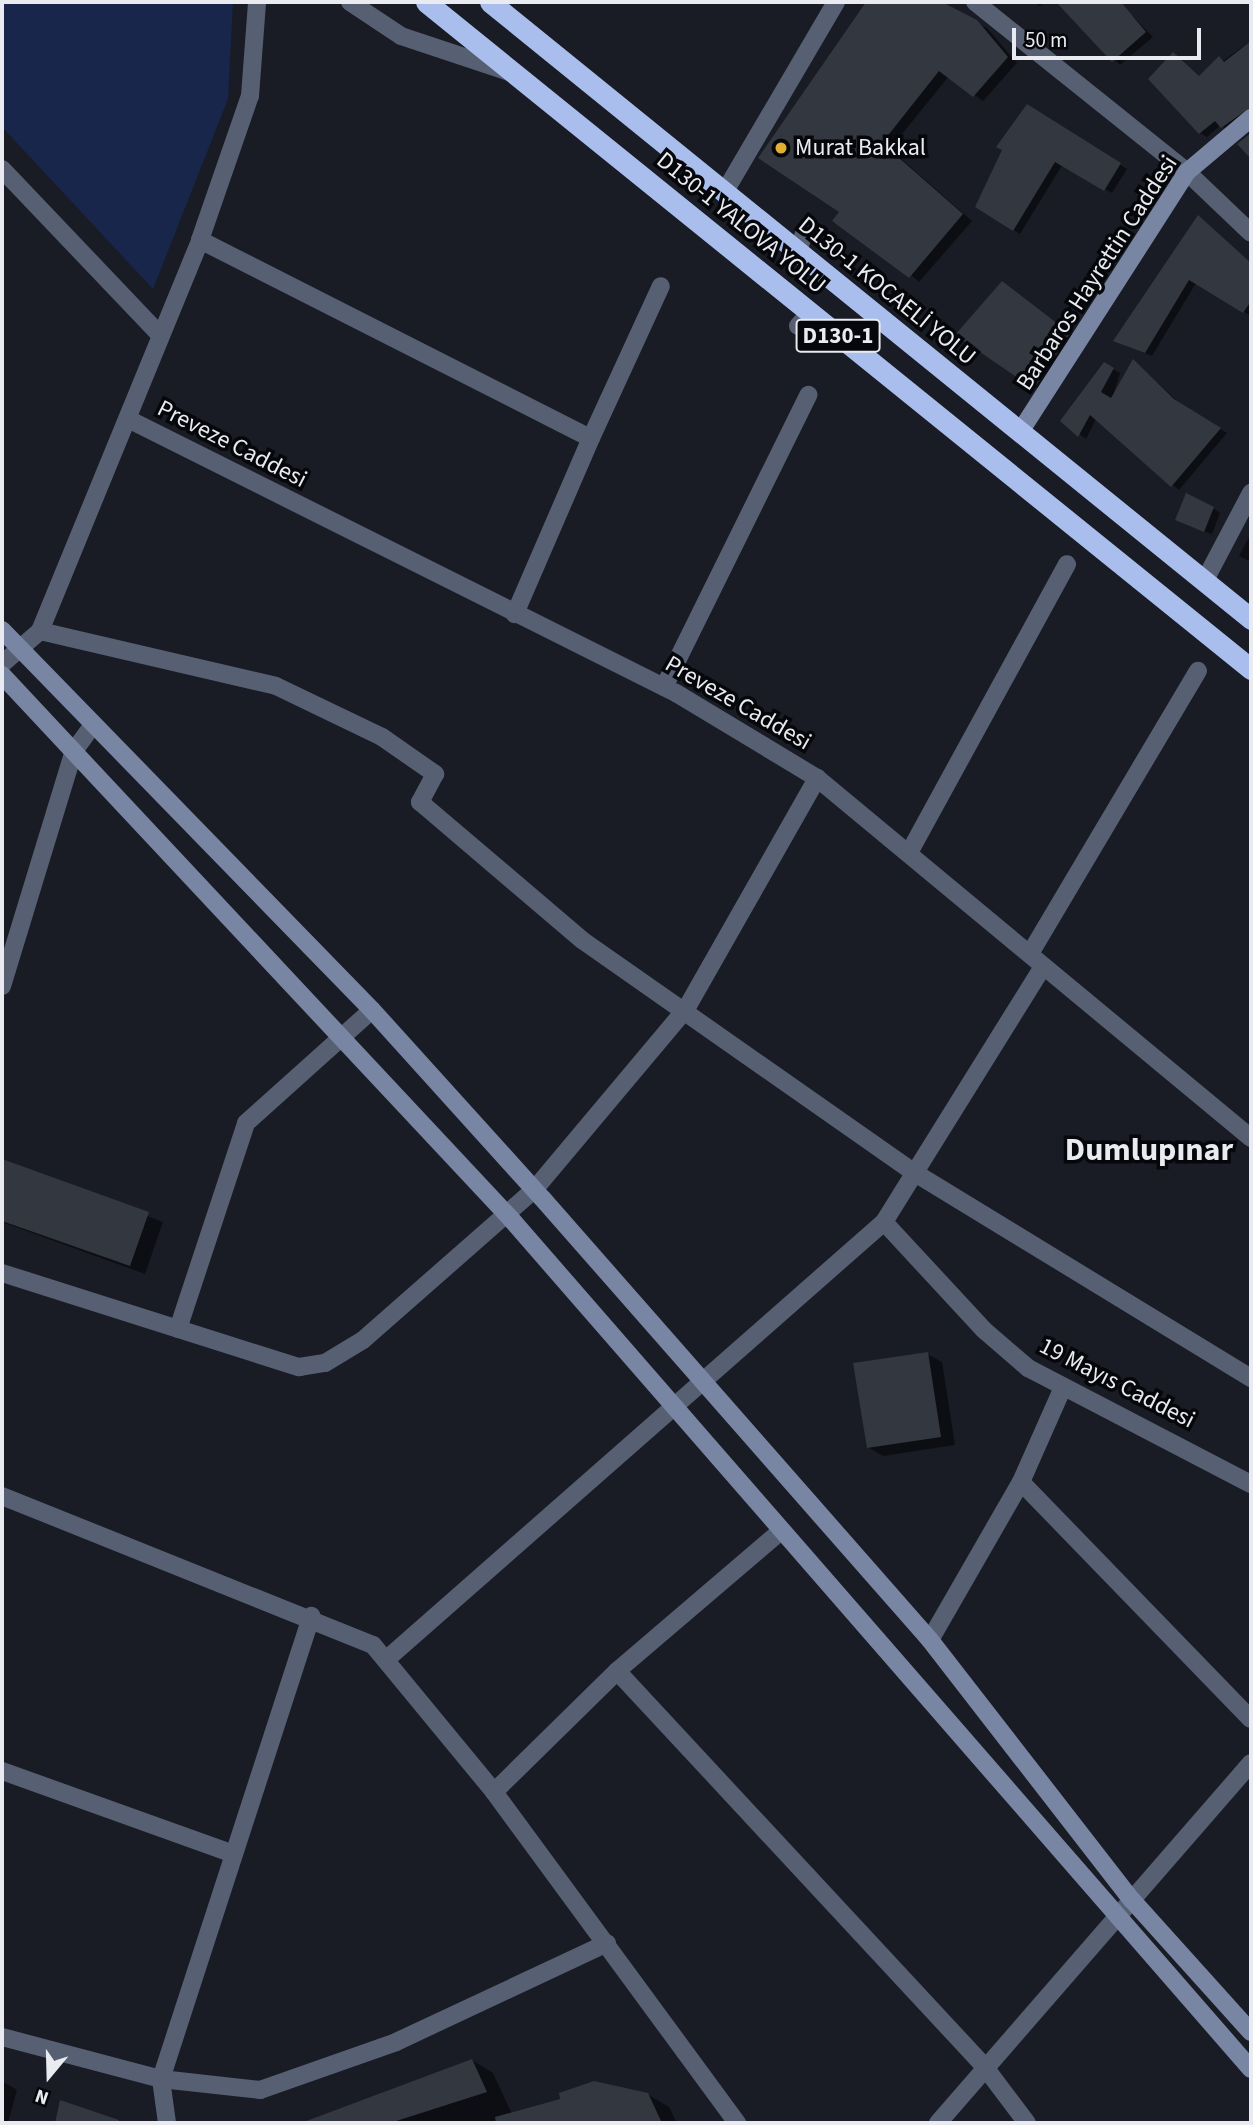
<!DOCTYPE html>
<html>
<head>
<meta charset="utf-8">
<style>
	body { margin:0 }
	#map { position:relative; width:1253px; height:2125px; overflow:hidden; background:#191c24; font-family:"Source Sans 3",sans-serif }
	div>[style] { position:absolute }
	.green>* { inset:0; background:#17264a }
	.shadow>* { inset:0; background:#0007 }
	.building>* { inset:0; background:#33373f }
	.street>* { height:18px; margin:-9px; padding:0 9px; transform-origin:9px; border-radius:9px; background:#575f72 }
	.secondary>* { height:18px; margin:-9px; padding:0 9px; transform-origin:9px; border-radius:9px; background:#7886a4 }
	.highway>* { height:21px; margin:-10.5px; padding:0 10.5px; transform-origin:10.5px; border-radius:10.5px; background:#a9beed }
	.dots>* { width:19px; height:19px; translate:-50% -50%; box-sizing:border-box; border:4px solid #06070a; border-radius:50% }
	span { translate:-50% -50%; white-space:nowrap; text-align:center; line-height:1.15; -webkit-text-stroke:7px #06070a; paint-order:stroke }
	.shield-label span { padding:2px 5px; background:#06070a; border:2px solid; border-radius:5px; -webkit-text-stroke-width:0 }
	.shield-label { font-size:23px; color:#e9ebf1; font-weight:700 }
	.poi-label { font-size:24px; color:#e9ebf1 }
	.left { translate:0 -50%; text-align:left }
	.street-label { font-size:24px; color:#e9ebf1 }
	.district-label { font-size:32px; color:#e9ebf1; font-weight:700 }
	.frame { position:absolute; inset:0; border:4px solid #e9ebf1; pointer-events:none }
	.north { position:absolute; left:14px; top:2041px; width:70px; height:70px; -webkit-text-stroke:5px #06070a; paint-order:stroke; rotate:199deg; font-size:19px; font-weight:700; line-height:28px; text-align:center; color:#e9ebf1 }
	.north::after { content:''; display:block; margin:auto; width:24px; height:32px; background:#e9ebf1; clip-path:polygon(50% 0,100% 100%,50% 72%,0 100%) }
	.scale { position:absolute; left:1012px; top:28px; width:189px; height:32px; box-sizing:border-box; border:4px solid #e9ebf1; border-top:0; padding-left:9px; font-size:21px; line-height:24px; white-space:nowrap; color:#e9ebf1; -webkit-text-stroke:5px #06070a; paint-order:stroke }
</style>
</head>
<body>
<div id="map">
	<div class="green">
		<i style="clip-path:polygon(2px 2px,233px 2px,228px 99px,153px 289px,2px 127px)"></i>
	</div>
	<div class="shadow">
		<i style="clip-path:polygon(868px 2px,933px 2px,987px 28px,1017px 63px,983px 101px,949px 76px,890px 149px,972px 221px,919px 282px,842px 212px,760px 157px)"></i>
		<i style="clip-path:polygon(1033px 2px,1046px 2px,1040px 6px)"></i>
		<i style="clip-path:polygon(1059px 2px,1107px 2px,1117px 10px,1122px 5px,1153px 37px,1120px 65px)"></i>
		<i style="clip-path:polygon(1251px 41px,1251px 114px,1230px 131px,1221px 125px,1207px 137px,1200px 133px,1200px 77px)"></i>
		<i style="clip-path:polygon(1027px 107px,1127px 169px,1112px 193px,1063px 164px,1020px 234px,978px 207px)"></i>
		<i style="clip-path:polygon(1199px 218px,1251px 265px,1251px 316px,1196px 283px,1152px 356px,1122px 344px)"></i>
		<i style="clip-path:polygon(1002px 283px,1081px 340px,1046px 393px,1035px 387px)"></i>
		<i style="clip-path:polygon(1134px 361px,1182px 405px,1227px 433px,1179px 490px,1096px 419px,1086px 439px,1062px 421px,1105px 364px,1120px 373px,1112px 400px)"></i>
		<i style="clip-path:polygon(1213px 508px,1220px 513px,1212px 534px,1184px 524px)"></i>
		<i style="clip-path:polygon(1251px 533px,1251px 562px,1239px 556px)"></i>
		<i style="clip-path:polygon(2px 1161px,163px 1222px,145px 1274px,2px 1222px)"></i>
		<i style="clip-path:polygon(927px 1354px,942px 1362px,955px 1445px,883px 1456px,868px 1447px)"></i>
		<i style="clip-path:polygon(472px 2060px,493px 2073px,512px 2114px,647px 2094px,669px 2107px,677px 2123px,307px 2123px)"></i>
		<i style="clip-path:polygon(2px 2081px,17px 2090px,8px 2123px,2px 2123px)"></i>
	</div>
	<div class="building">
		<i style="clip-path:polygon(866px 2px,942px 2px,977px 20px,1008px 57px,973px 97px,939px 71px,882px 143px,963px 214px,909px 278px,832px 221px,839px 212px,758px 158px)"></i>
		<i style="clip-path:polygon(1056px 2px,1121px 2px,1146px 32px,1112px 62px)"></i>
		<i style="clip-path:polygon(1251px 41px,1251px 107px,1221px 128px,1215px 121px,1199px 134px,1148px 79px,1173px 52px,1199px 76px,1219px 56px,1224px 62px)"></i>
		<i style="clip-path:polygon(1027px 104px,1121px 163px,1104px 191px,1055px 162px,1013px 231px,975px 207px,1002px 150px,996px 147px)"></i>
		<i style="clip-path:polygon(1251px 133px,1251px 159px,1237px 144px)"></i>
		<i style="clip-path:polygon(1198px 215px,1251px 263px,1251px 301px,1243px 313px,1189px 280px,1145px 353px,1113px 341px)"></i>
		<i style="clip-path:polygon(1002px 281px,1070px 333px,1034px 389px,955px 335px)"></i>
		<i style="clip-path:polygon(1133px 359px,1174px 399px,1221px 428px,1171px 487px,1090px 415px,1078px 437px,1060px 421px,1104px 362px,1114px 368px,1101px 392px,1111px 398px)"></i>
		<i style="clip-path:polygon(1186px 493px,1214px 507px,1204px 532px,1175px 520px)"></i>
		<i style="clip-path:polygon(2px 1159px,149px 1212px,130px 1266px,2px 1221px)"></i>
		<i style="clip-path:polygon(928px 1352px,941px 1437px,867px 1448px,853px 1363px)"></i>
		<i style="clip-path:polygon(472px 2059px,487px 2092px,390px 2123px,301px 2123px)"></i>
		<i style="clip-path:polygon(594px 2081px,648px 2093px,662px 2123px,496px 2123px,495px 2117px,560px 2099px,559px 2093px)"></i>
		<i style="clip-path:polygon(60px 2100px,119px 2120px,118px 2123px,55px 2123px)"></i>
	</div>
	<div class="street">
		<i style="left:350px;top:2px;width:61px;rotate:33.7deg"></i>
		<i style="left:401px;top:36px;width:114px;rotate:18.4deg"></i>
		<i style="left:975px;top:2px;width:272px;rotate:38.7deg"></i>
		<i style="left:1187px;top:172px;width:88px;rotate:43.6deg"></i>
		<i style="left:2px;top:169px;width:228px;rotate:46.4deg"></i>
		<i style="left:724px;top:193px;width:221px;rotate:-59.6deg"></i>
		<i style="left:200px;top:240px;width:438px;rotate:26.9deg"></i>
		<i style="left:591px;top:438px;width:192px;rotate:113.4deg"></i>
		<i style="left:797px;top:253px;width:23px;rotate:-70deg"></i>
		<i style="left:798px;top:326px;width:18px;rotate:-47deg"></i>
		<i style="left:128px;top:419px;width:613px;rotate:26.57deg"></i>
		<i style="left:676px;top:693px;width:165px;rotate:31.1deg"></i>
		<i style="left:817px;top:778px;width:564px;rotate:39.68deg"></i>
		<i style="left:591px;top:438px;width:167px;rotate:-65.3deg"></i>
		<i style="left:1204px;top:582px;width:101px;rotate:-62.2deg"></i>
		<i style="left:40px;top:631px;width:242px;rotate:13.1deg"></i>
		<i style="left:276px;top:686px;width:118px;rotate:25.7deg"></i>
		<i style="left:382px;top:737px;width:65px;rotate:34.9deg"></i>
		<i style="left:435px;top:774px;width:32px;rotate:118deg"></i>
		<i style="left:420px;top:802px;width:213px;rotate:40.4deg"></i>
		<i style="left:582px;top:940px;width:406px;rotate:35deg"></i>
		<i style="left:915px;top:1173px;width:394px;rotate:31.4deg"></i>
		<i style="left:2px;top:664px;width:50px;rotate:-41deg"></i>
		<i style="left:40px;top:631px;width:422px;rotate:-67.7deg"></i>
		<i style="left:200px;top:240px;width:152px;rotate:-70.9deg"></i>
		<i style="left:250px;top:96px;width:94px;rotate:-85.7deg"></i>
		<i style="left:664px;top:687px;width:326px;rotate:-63.7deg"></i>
		<i style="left:910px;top:851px;width:327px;rotate:-61.3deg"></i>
		<i style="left:1031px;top:952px;width:327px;rotate:-59.3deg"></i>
		<i style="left:2px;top:986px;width:246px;rotate:-73deg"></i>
		<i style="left:74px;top:751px;width:29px;rotate:-54deg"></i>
		<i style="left:884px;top:1222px;width:147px;rotate:47.2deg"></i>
		<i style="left:984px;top:1330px;width:58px;rotate:40.8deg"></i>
		<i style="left:1028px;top:1368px;width:251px;rotate:27.5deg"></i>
		<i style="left:2px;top:1273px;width:312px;rotate:17.6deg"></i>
		<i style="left:299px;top:1367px;width:26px;rotate:-9deg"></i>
		<i style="left:325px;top:1363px;width:44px;rotate:-31.2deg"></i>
		<i style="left:363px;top:1340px;width:227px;rotate:-41.3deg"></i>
		<i style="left:534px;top:1190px;width:236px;rotate:-50deg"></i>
		<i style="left:686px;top:1009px;width:266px;rotate:-60.4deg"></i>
		<i style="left:178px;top:1329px;width:217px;rotate:-71.7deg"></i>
		<i style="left:246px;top:1123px;width:169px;rotate:-41.9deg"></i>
		<i style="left:1021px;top:1482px;width:330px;rotate:45.9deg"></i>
		<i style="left:2px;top:1496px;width:400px;rotate:21.9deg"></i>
		<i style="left:373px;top:1645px;width:190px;rotate:50.5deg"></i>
		<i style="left:494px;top:1792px;width:411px;rotate:53.7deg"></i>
		<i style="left:930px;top:1640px;width:182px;rotate:-60.1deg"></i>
		<i style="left:1021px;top:1482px;width:104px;rotate:-66.1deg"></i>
		<i style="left:388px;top:1658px;width:660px;rotate:-41.32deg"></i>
		<i style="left:884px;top:1222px;width:301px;rotate:-58.1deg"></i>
		<i style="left:617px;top:1671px;width:539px;rotate:47.1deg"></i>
		<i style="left:984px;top:2066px;width:71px;rotate:53deg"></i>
		<i style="left:2px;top:1771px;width:246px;rotate:19.7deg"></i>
		<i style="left:494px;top:1792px;width:173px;rotate:-44.5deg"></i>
		<i style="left:617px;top:1671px;width:216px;rotate:-40.5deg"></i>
		<i style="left:2px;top:2037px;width:164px;rotate:14.8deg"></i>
		<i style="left:161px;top:2079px;width:100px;rotate:6.3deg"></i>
		<i style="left:260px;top:2090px;width:144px;rotate:-19.4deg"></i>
		<i style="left:396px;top:2042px;width:233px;rotate:-25.1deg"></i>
		<i style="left:167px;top:2123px;width:44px;rotate:-97.8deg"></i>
		<i style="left:161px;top:2079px;width:487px;rotate:-72deg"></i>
		<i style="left:938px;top:2123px;width:477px;rotate:-49deg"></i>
	</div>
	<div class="secondary">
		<i style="left:1020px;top:432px;width:309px;rotate:-57.3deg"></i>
		<i style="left:1187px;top:172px;width:84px;rotate:-40.2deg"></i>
		<i style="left:2px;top:630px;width:530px;rotate:45.76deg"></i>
		<i style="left:372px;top:1010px;width:253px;rotate:47.9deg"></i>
		<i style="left:542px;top:1198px;width:588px;rotate:48.72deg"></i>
		<i style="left:930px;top:1640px;width:329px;rotate:52.2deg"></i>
		<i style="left:1132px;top:1900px;width:178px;rotate:48deg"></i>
		<i style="left:2px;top:675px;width:745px;rotate:46.9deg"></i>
		<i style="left:511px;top:1219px;width:1127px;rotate:48.96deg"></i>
	</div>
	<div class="highway">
		<i style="left:426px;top:2px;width:1061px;rotate:38.96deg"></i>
		<i style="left:490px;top:2px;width:980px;rotate:39.03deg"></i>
	</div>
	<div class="dots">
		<i style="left:781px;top:148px;background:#e1af34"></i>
	</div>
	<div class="shield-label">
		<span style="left:838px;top:336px">D130-1</span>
	</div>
	<div class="poi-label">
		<span class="left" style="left:795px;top:148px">Murat Bakkal</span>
	</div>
	<div class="street-label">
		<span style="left:741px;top:223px;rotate:39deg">D130-1 YALOVA YOLU</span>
		<span style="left:1097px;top:273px;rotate:-57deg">Barbaros Hayrettin Caddesi</span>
		<span style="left:887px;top:291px;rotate:39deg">D130-1 KOCAELİ YOLU</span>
		<span style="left:232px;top:444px;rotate:27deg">Preveze Caddesi</span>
		<span style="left:738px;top:703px;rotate:30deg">Preveze Caddesi</span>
		<span style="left:1117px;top:1383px;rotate:27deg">19 Mayıs Caddesi</span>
	</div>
	<div class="district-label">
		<span style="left:1149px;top:1150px">Dumlupınar</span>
	</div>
	<div class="frame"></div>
	<div class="north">N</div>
	<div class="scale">50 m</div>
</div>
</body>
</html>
